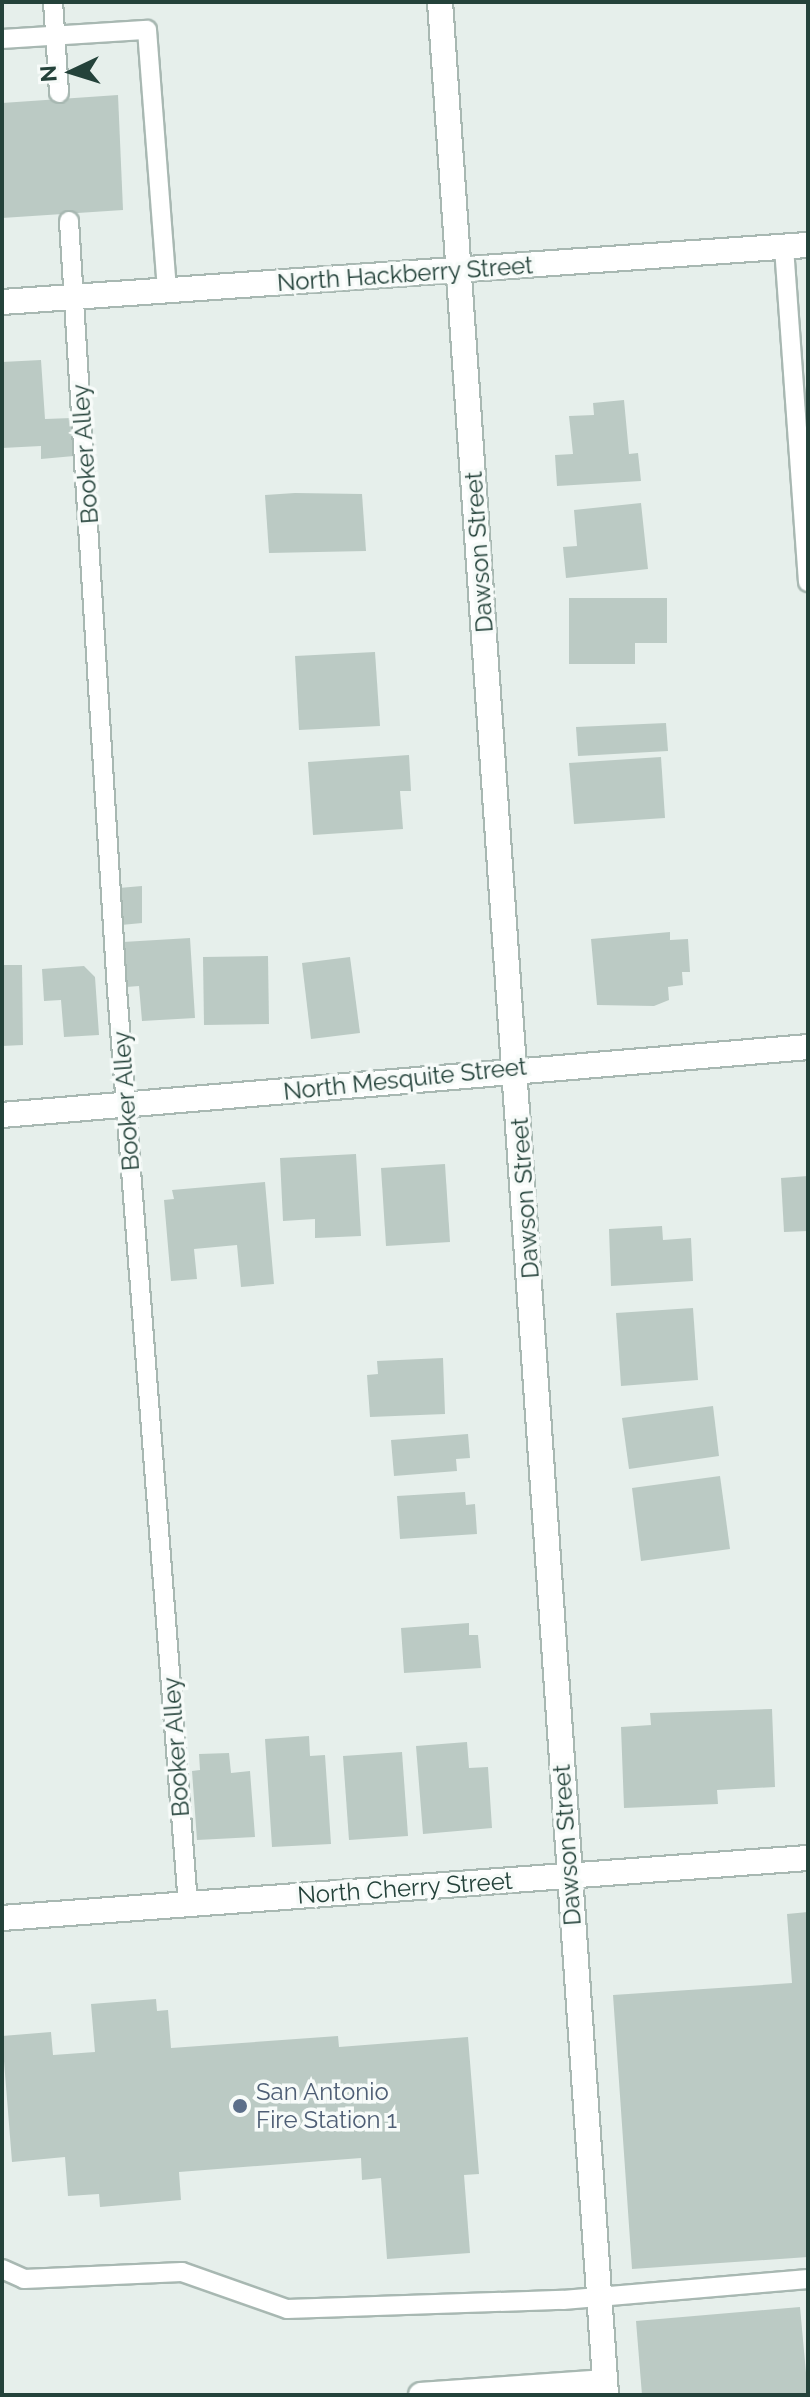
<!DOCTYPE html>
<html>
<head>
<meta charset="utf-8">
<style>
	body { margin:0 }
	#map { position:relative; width:810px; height:2397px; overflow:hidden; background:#e6efeb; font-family:Raleway,sans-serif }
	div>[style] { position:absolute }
	.building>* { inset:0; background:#bbcac4 }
	.roads { filter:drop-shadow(2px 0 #a8b8b2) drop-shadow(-2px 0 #a8b8b2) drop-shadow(0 2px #a8b8b2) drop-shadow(0 -2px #a8b8b2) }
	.lane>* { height:18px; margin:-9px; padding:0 9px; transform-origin:9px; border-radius:9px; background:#fff }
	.street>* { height:24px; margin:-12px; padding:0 12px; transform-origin:12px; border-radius:12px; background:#fff }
	.secondary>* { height:24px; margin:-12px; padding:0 12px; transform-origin:12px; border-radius:12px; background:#fff }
	.dots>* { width:22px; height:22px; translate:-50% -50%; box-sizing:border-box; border:4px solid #f7fbf9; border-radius:50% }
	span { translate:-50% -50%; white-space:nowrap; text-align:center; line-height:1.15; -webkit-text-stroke:7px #f7fbf9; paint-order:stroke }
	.street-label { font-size:24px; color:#24423a }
	.service-label { font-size:24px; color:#4e5e75 }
	.left { translate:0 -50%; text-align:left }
	.frame { position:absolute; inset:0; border:4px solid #24423a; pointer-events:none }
	.north { position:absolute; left:32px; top:32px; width:80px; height:80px; -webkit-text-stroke:6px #f7fbf9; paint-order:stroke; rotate:266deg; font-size:22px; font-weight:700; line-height:32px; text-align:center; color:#24423a }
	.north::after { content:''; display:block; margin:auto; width:28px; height:36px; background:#24423a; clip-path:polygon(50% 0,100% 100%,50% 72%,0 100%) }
</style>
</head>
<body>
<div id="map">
	<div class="building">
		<i style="clip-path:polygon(118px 95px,123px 210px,2px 218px,2px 103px)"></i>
		<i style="clip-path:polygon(41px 360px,45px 419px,72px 418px,74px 456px,41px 459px,41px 446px,2px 448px,2px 362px)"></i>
		<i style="clip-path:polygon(624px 400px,629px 454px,638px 453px,641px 481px,557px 486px,555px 455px,573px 454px,569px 416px,594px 415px,593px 403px)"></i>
		<i style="clip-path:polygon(295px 493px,362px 494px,366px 551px,269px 553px,265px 495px)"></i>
		<i style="clip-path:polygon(641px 503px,648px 569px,566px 578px,563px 547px,577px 546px,574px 510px)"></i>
		<i style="clip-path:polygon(569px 598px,667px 598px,667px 643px,635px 643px,635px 664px,569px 664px)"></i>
		<i style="clip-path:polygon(375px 652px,380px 726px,299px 730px,295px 656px)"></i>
		<i style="clip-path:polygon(666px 723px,668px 751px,578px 756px,576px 727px)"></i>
		<i style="clip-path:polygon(409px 755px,411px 791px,400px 791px,403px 829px,313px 835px,308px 762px)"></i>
		<i style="clip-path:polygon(661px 757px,665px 818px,574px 824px,569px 763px)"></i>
		<i style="clip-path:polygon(142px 886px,142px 923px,121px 925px,119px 888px)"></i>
		<i style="clip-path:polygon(670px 932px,670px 940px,688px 939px,690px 972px,682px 972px,683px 985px,668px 987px,669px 1000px,654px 1006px,597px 1005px,591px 939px)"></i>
		<i style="clip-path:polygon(190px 938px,195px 1018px,142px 1021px,139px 986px,126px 987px,123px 942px)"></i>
		<i style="clip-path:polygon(268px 956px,269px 1024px,204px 1025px,203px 957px)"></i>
		<i style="clip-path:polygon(350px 957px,360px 1033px,311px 1039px,302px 963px)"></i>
		<i style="clip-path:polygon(2px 965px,22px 965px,23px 1045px,2px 1046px)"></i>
		<i style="clip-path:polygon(84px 966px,95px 977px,99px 1035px,64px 1037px,61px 1000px,44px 1001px,42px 969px)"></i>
		<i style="clip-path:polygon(356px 1154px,361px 1236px,315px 1238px,315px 1219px,283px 1221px,280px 1158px)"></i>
		<i style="clip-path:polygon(445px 1164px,450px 1242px,386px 1246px,381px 1168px)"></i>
		<i style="clip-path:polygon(808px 1176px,808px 1231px,784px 1232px,781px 1178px)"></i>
		<i style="clip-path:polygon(265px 1182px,274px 1284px,241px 1287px,237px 1245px,194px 1249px,197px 1279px,171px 1281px,164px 1200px,174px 1199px,172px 1190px)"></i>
		<i style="clip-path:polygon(662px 1226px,663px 1240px,691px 1238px,693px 1281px,611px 1286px,609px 1229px)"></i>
		<i style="clip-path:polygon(693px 1308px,698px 1380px,621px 1386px,616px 1313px)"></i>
		<i style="clip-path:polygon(443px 1358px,445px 1414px,370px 1417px,367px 1375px,378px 1374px,377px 1361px)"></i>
		<i style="clip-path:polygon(713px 1406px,719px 1456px,629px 1469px,622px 1418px)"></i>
		<i style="clip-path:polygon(468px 1434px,470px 1458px,456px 1459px,457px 1471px,394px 1476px,391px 1440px)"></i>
		<i style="clip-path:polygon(720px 1476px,730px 1549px,641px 1561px,632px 1488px)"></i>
		<i style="clip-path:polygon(465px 1492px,466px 1505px,475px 1504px,477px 1534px,400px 1539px,397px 1496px)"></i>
		<i style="clip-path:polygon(469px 1623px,469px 1635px,478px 1635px,481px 1668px,404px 1673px,401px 1628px)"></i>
		<i style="clip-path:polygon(772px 1709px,775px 1787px,717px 1790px,718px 1804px,624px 1808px,621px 1727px,651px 1725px,650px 1713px)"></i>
		<i style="clip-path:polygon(309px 1736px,310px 1756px,325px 1755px,331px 1844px,272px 1847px,265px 1739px)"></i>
		<i style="clip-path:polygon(467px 1742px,469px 1768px,488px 1767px,492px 1828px,423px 1834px,416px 1746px)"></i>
		<i style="clip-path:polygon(402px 1752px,408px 1836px,349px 1840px,343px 1756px)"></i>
		<i style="clip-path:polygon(229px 1753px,231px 1773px,250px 1771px,255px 1837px,197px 1840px,192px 1771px,200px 1770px,199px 1754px)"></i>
		<i style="clip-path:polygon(808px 1912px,808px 2257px,632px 2269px,613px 1995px,792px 1983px,787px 1914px)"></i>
		<i style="clip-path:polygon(156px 1999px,157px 2011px,168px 2010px,171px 2048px,338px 2036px,339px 2047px,468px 2037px,479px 2174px,464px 2175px,470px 2253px,387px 2259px,381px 2178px,362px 2180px,361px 2158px,179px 2172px,181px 2200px,100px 2207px,99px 2194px,68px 2196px,65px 2157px,12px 2162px,2px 2036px,51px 2032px,53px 2055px,95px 2052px,91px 2004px)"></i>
		<i style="clip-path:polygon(800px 2307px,808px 2395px,642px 2395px,636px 2321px)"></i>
	</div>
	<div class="roads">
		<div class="lane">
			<i style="left:53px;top:2px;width:91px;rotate:86.2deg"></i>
			<i style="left:2px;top:39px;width:145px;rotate:-3.6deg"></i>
			<i style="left:147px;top:30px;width:262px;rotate:85.6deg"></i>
			<i style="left:69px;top:221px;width:770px;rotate:86.43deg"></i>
			<i style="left:117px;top:990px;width:917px;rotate:85.56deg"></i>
			<i style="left:784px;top:247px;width:336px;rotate:85.9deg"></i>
			<i style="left:2px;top:2269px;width:24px;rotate:24deg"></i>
			<i style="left:24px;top:2279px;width:158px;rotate:-2.5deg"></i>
			<i style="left:182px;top:2272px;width:111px;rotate:19.4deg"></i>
			<i style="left:287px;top:2309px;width:276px;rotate:-1.9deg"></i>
			<i style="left:563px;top:2300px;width:246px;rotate:-4.9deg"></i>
		</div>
		<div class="street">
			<i style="left:440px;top:2px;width:2399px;rotate:86.03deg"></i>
			<i style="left:2px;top:1115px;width:809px;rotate:-4.82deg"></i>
			<i style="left:421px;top:2395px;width:184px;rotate:-4deg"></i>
		</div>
		<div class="secondary">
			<i style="left:2px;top:302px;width:808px;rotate:-4.05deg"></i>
			<i style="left:2px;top:1918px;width:808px;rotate:-4.26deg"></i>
		</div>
	</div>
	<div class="dots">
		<i style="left:240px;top:2106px;background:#5c6f8a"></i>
	</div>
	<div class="street-label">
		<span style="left:405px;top:274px;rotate:-4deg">North Hackberry Street</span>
		<span style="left:85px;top:454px;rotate:-94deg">Booker Alley</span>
		<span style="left:479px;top:552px;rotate:-94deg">Dawson Street</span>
		<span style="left:405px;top:1079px;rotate:-6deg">North Mesquite Street</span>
		<span style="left:126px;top:1101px;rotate:-94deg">Booker Alley</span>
		<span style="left:525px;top:1198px;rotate:-94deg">Dawson Street</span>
		<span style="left:176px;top:1747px;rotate:-94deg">Booker Alley</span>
		<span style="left:567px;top:1845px;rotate:-94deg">Dawson Street</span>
		<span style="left:405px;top:1888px;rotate:-4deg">North Cherry Street</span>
	</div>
	<div class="service-label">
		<span class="left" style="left:256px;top:2106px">San Antonio<br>Fire Station 1</span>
	</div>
	<div class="frame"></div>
	<div class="north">N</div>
</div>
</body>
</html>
